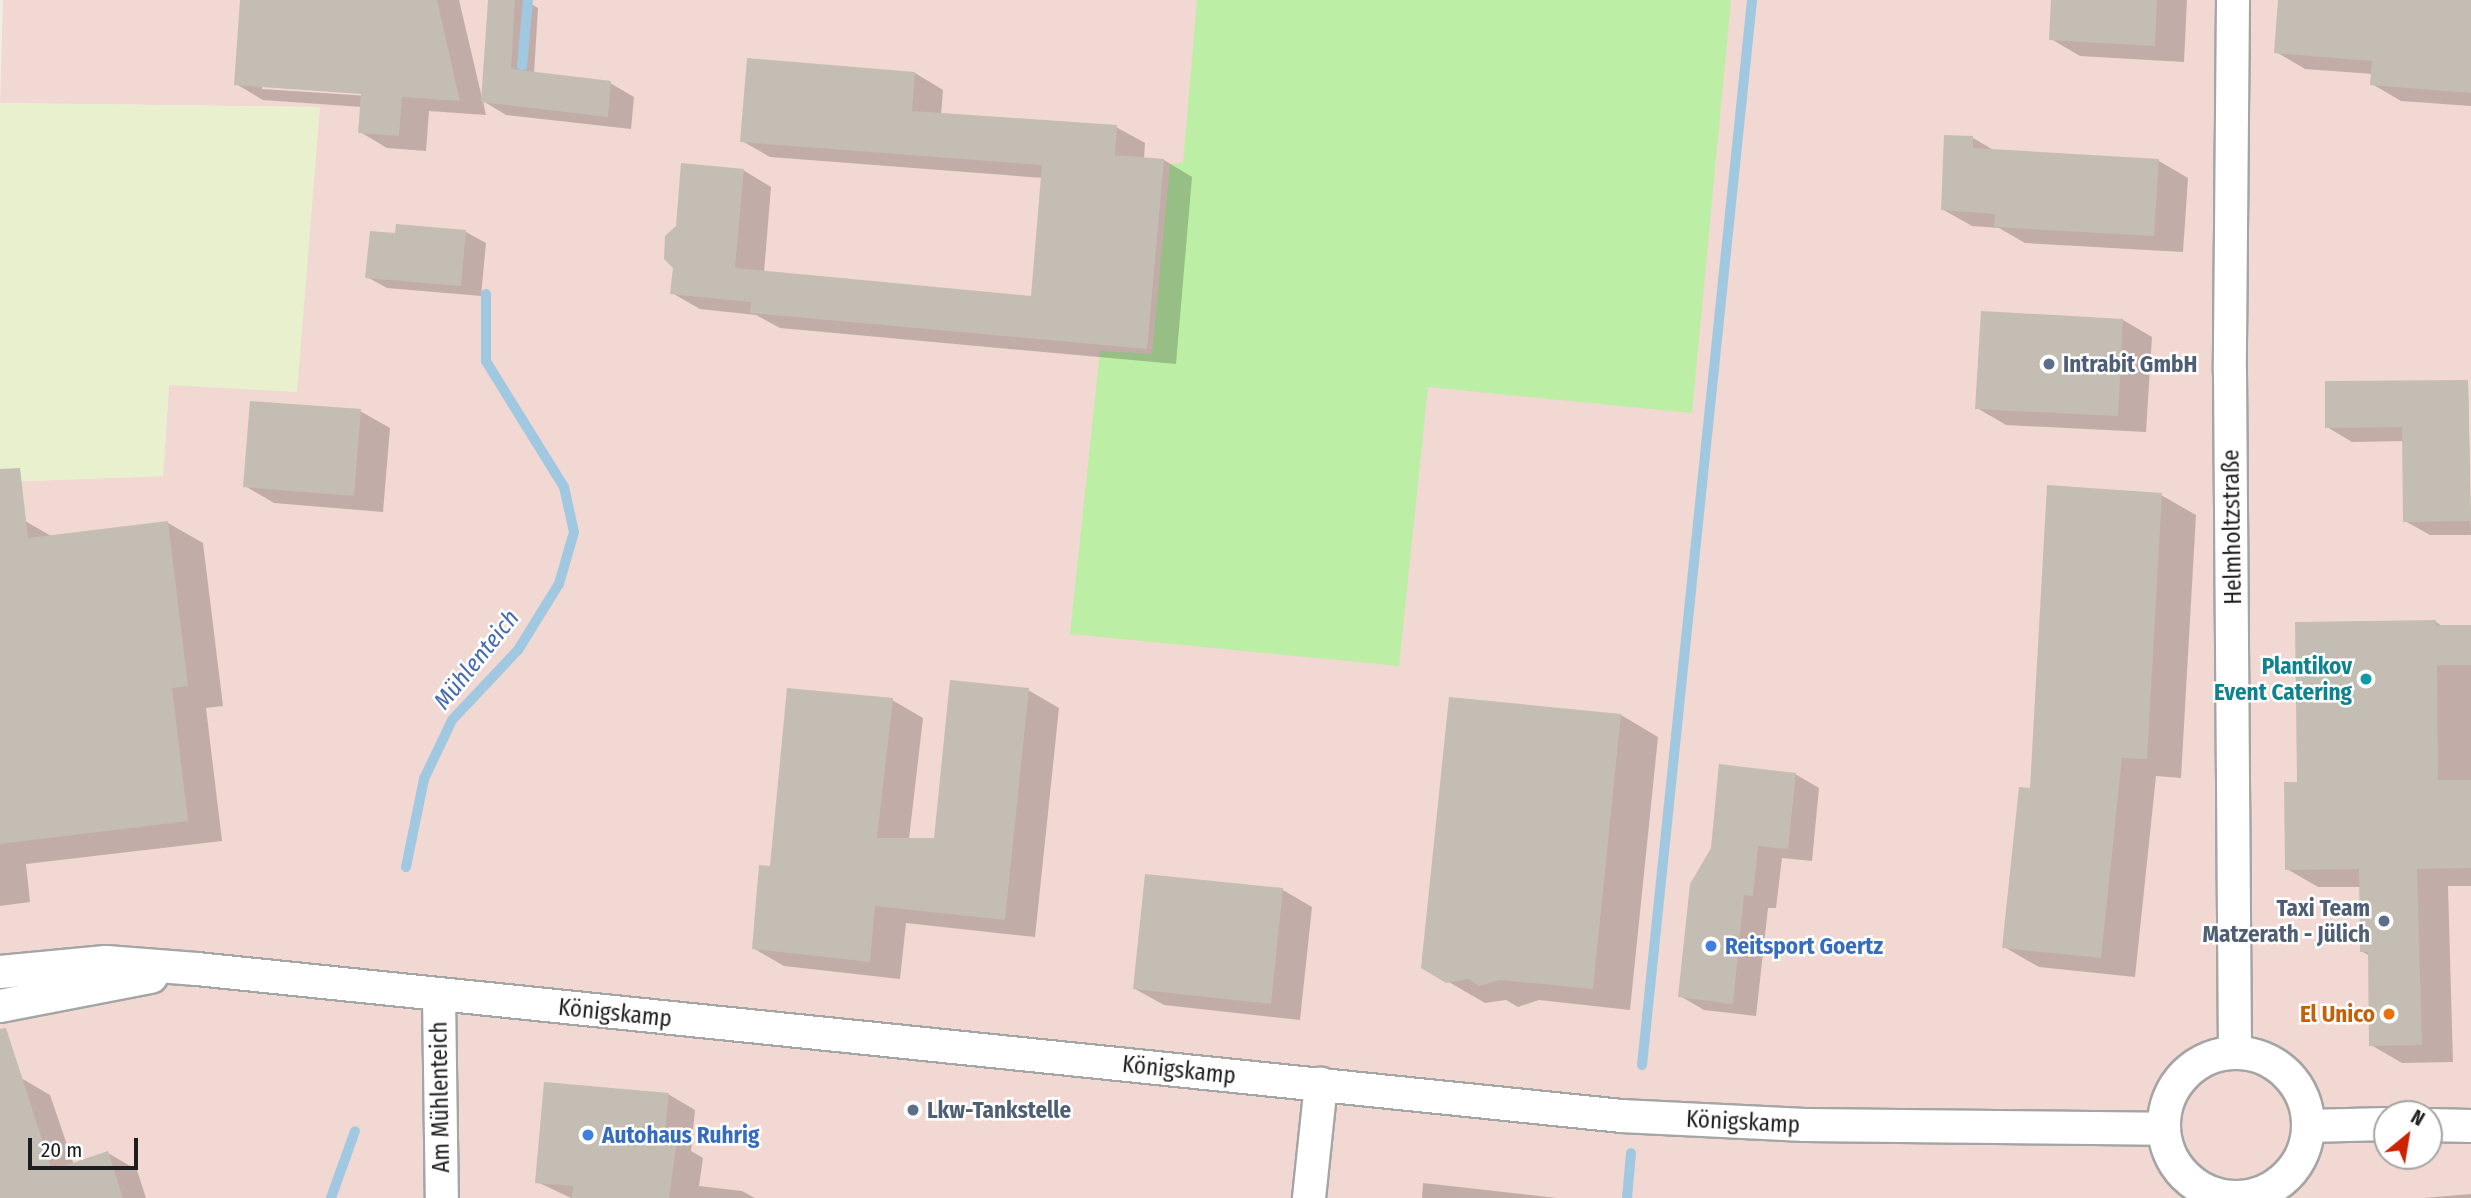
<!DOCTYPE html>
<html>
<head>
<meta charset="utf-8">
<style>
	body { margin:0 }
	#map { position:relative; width:2471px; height:1198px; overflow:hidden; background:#f0eee4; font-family:"Fira Sans Condensed",sans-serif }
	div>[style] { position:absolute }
	.commercial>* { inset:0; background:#f2d8d2 }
	.farmland>* { inset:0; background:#e8f0ce }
	.grass>* { inset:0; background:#bdeea6 }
	.shadow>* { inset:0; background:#0003 }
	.stream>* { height:10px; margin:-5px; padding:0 5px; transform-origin:5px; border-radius:5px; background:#a1c8e1 }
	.building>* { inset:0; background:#c4bdb3 }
	.roads { filter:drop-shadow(2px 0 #a5a5a5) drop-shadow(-2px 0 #a5a5a5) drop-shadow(0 2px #a5a5a5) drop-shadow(0 -2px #a5a5a5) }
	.street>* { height:32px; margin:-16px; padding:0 16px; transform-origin:16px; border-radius:16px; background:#fff }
	.street>.ring { margin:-16px; padding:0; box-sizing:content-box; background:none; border:32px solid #fff; border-radius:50% }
	.dots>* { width:19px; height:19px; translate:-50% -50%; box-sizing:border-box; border:4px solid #fff; border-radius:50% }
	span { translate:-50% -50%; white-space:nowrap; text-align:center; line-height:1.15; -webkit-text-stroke:5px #fff; paint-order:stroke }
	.service-label { font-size:23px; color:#4e5e75; font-weight:700 }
	.left { translate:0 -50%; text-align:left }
	.right { translate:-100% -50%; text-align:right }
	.street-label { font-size:23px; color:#1e1e1e }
	.culture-label { font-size:23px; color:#0d838f; font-weight:700 }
	.shop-label { font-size:23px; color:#366cbe; font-weight:700 }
	.food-label { font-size:23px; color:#c56008; font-weight:700 }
	.water-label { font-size:24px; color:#446ab5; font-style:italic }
	.north { position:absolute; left:2373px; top:1100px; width:70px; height:70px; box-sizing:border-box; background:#fff; border:2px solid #a5a5a5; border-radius:50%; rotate:30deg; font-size:19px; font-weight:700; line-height:28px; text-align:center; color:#1e1e1e }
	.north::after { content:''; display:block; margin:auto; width:24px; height:32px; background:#cd2100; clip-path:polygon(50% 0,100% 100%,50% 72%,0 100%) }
	.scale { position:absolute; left:28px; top:1138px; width:110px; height:32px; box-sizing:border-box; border:4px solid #1e1e1e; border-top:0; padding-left:9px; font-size:21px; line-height:24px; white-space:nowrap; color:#1e1e1e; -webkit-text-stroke:5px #fff; paint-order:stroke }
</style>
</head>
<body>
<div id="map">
	<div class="commercial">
		<i style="clip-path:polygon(evenodd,3px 0,2471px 0,2471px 1198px,0 1198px,0 482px,163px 476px,169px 385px,320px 107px,0 103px,3px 0,2387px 1114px,2429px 1114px,2429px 1156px,2387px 1156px,2387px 1114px)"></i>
	</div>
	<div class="farmland">
		<i style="clip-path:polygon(0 103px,320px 107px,297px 392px,169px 385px,163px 476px,0 482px)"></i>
	</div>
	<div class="grass">
		<i style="clip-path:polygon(1197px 0,1731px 0,1692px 413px,1428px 387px,1399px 666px,1070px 634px,1100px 351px,1152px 354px,1170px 164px,1183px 163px)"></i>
	</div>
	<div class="shadow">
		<i style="clip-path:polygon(evenodd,242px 0,459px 0,482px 98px,489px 0,524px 0,538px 8px,534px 74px,610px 83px,634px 97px,631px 129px,506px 115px,483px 101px,486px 115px,429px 111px,426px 151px,387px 148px,360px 132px,362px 107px,263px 100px,236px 84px,242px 0,262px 86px,370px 93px,369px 96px,262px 89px,262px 86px)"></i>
		<i style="clip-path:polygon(2053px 0,2187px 0,2184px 62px,2080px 56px,2051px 39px)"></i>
		<i style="clip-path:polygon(2279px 0,2471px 0,2471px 106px,2401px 101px,2372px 84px,2373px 74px,2305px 69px,2276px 52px)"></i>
		<i style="clip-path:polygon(915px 73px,943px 90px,941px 115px,1116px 127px,1145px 143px,1144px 159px,1164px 160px,1192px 177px,1176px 364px,780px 328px,756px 315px,700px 309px,672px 293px,743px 170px,771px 187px,764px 273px,1033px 298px,1043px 178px,770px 157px,742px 141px)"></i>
		<i style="clip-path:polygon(1973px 138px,1995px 151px,2159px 161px,2188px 178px,2183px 252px,2025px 243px,1999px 228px,1972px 226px,1942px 209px)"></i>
		<i style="clip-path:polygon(398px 225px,466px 232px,486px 243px,481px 296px,387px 288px,367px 277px,397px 235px)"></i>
		<i style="clip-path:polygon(2123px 320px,2152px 337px,2146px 432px,2006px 425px,1977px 408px)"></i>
		<i style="clip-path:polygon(2468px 382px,2471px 535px,2430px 535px,2405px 521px,2404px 441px,2352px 442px,2327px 427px)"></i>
		<i style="clip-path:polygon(360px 411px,390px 428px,383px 512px,274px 503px,245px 486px)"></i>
		<i style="clip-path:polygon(2161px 495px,2196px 515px,2181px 778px,2156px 776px,2135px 977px,2039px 967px,2004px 947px)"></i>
		<i style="clip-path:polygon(25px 521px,53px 537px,168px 523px,203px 543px,223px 706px,206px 708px,222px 841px,26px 864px,30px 902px,0 906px,0 524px)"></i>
		<i style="clip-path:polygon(2436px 622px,2444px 627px,2471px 627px,2471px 886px,2448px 886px,2453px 1062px,2402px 1063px,2371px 1045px,2370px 956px,2361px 951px,2361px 887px,2318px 887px,2287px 869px,2299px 783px)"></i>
		<i style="clip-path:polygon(1028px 690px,1059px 708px,1035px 937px,906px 923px,900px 979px,784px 966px,753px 948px,772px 868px,892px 700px,923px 718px,909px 839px,936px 840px)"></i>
		<i style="clip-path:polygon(1621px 715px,1658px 737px,1630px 1010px,1539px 1000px,1518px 1007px,1506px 1000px,1485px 1003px,1423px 967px)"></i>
		<i style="clip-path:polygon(1795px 774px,1819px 788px,1812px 861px,1782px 858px,1776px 908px,1768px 908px,1756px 1016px,1704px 1010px,1680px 996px)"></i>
		<i style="clip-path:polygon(1283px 890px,1312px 907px,1300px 1020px,1164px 1005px,1135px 989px)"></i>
		<i style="clip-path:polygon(21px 1078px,50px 1095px,74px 1165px,108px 1153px,137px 1170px,146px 1198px,0 1198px,0 1084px)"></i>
		<i style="clip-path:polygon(668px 1094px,695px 1110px,691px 1151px,703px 1158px,699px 1186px,742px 1191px,755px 1198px,571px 1198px,537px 1182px)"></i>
		<i style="clip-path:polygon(1423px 1183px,1557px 1198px,1422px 1198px)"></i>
		<i style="clip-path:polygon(2471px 1194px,2471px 1198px,2423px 1198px)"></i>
	</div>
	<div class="stream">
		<i style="left:522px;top:66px;width:66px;rotate:-84.8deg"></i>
		<i style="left:406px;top:867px;width:90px;rotate:-78.4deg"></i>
		<i style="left:424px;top:779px;width:65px;rotate:-64.6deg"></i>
		<i style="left:452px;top:720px;width:96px;rotate:-46.7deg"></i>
		<i style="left:518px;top:650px;width:78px;rotate:-58.2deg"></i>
		<i style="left:559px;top:584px;width:54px;rotate:-73.9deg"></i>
		<i style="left:574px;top:532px;width:46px;rotate:-102.5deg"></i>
		<i style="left:564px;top:487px;width:148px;rotate:-121.8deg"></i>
		<i style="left:486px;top:361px;width:67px;rotate:-90deg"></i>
		<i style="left:1642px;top:1065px;width:1071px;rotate:-84.1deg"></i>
		<i style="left:331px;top:1198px;width:71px;rotate:-70.3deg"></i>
		<i style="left:1627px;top:1198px;width:45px;rotate:-84.9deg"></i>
	</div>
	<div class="building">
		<i style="clip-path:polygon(240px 0,437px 0,460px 101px,402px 97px,399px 136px,358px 133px,361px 94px,234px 85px)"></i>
		<i style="clip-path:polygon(488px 0,515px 0,511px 69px,611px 81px,608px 117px,481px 102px)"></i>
		<i style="clip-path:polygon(2051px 0,2157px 0,2155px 46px,2049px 40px)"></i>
		<i style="clip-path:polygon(2278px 0,2471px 0,2471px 93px,2370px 85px,2372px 61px,2274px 53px)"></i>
		<i style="clip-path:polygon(747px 58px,915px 72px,912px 111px,1117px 125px,1115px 155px,1164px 159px,1147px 349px,750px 313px,751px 302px,670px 294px,673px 268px,664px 259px,665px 236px,676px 226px,681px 163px,744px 169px,735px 268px,1031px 296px,1042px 165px,740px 142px)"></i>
		<i style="clip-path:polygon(1944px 135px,1973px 136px,1973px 148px,2159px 159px,2154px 236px,1994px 227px,1995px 214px,1941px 210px)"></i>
		<i style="clip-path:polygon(396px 224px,466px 230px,461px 286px,365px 278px,370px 231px,395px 233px)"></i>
		<i style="clip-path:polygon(1981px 311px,2123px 319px,2118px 416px,1975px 409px)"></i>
		<i style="clip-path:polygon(2468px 380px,2471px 521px,2403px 522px,2402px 427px,2325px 428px,2325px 381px)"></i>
		<i style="clip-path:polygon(250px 401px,361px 409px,354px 496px,243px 487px)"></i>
		<i style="clip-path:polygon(20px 468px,28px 538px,168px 521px,188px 686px,172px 688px,188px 821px,0 844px,0 469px)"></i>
		<i style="clip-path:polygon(2047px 485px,2162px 493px,2147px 759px,2122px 758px,2101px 958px,2002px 948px,2019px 787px,2030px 788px)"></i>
		<i style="clip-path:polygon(2436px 620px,2436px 625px,2471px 625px,2471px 665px,2437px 665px,2438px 780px,2471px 780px,2471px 868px,2417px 869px,2422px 1045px,2369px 1046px,2368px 952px,2360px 952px,2359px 869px,2285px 870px,2284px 782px,2297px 782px,2295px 622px)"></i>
		<i style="clip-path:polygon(950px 680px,1029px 688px,1005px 920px,875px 906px,870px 962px,752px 949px,759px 865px,770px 866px,787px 688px,893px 698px,877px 838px,934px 838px)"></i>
		<i style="clip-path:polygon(1449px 697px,1621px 714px,1593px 989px,1500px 980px,1479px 986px,1468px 979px,1446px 983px,1421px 968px)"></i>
		<i style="clip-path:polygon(1719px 764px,1796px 773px,1788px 849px,1758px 846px,1753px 896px,1744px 895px,1733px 1004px,1678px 997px,1690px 884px,1711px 848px)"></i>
		<i style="clip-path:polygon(1145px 874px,1283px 888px,1271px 1004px,1133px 989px)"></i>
		<i style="clip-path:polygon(6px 1028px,52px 1170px,108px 1151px,123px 1198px,0 1198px,0 1029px)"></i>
		<i style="clip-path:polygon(544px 1082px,669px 1093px,664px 1139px,677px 1140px,669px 1198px,572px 1198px,573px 1186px,535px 1183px)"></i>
	</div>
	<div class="roads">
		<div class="street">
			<i style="left:2233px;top:0;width:372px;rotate:90.5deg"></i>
			<i style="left:2230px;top:372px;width:681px;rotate:89.58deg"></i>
			<i style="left:0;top:972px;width:106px;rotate:-5.4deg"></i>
			<i style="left:106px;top:962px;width:91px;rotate:4.4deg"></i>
			<i style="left:197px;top:969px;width:1432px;rotate:5.89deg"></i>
			<i style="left:1621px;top:1116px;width:184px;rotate:2.8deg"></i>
			<i style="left:1805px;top:1125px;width:358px;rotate:0.6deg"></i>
			<i style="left:439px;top:995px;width:203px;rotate:89.2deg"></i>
			<i style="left:0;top:1006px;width:154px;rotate:-10.9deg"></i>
			<i class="ring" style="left:2164px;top:1053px;width:112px;height:112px"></i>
			<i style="left:2429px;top:1125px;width:42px;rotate:1.4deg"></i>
			<i style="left:2308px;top:1126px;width:79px;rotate:-1.5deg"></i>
			<i style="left:1309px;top:1198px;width:115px;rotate:-84deg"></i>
		</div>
	</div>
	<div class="dots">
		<i style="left:2049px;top:364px;background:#5c6f8a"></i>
		<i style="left:2366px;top:679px;background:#0f9aa8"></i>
		<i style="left:2384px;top:921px;background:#5c6f8a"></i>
		<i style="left:1711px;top:946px;background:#3f7fe0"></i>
		<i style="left:2389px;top:1014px;background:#e8710a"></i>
		<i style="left:913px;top:1110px;background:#5c6f8a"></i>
		<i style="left:588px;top:1135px;background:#3f7fe0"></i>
	</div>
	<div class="service-label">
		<span class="left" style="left:2063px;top:364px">Intrabit GmbH</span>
		<span class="right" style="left:2370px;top:921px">Taxi Team<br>Matzerath - Jülich</span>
		<span class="left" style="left:927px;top:1110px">Lkw-Tankstelle</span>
	</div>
	<div class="street-label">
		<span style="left:2232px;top:527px;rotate:-91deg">Helmholtzstraße</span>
		<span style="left:615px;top:1013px;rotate:6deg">Königskamp</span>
		<span style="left:1179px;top:1070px;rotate:6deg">Königskamp</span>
		<span style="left:440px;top:1097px;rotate:-91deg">Am Mühlenteich</span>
		<span style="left:1743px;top:1122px;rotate:3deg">Königskamp</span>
	</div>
	<div class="culture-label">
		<span class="right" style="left:2352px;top:679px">Plantikov<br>Event Catering</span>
	</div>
	<div class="shop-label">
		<span class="left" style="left:1725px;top:946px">Reitsport Goertz</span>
		<span class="left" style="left:602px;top:1135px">Autohaus Ruhrig</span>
	</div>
	<div class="food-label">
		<span class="right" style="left:2375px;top:1014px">El Unico</span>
	</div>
	<div class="water-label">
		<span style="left:477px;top:660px;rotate:-51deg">Mühlenteich</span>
	</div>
	<div class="north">N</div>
	<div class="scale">20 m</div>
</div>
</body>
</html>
